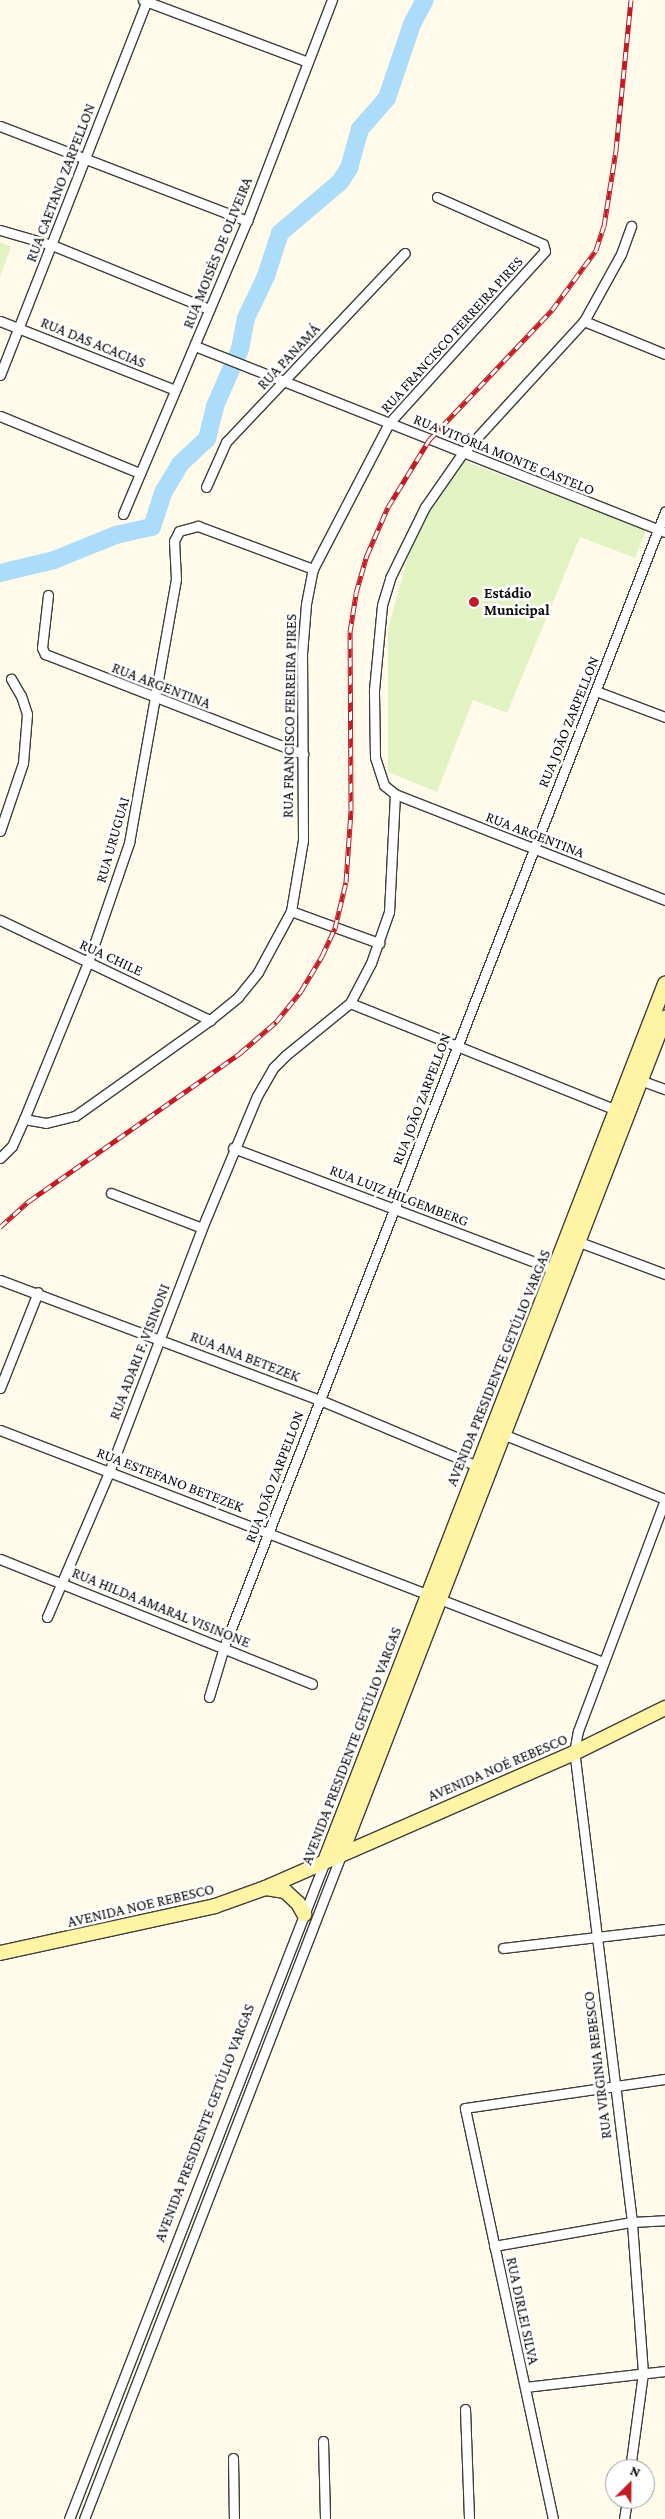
<!DOCTYPE html>
<html>
<head>
<meta charset="utf-8">
<style>
	body { margin:0 }
	#map { position:relative; width:665px; height:2519px; overflow:hidden; background:#fffae9; font-family:"Crimson Pro",serif }
	div>[style] { position:absolute }
	.pitch>* { inset:0; background:#e2f2c3 }
	.river>* { height:18px; margin:-9px; padding:0 9px; transform-origin:9px; border-radius:9px; background:#abdcf9 }
	.roads { filter:drop-shadow(1px 0 #3e3e3e) drop-shadow(-1px 0 #3e3e3e) drop-shadow(0 1px #3e3e3e) drop-shadow(0 -1px #3e3e3e) }
	.minor>* { height:9px; margin:-4.5px; padding:0 4.5px; transform-origin:4.5px; border-radius:4.5px; background:#fff }
	.secondary>* { height:14px; margin:-7px; padding:0 7px; transform-origin:7px; border-radius:7px; background:#fff4a4 }
	.rail>* { height:5px; margin-top:-2.5px; transform-origin:0; background:repeating-linear-gradient(90deg,#fff 0 9px,#c11c25 0 18px); box-sizing:border-box; border-block:1px solid #c11c25 }
	.dots>* { width:14px; height:14px; translate:-50% -50%; box-sizing:border-box; border:2px solid #fff; border-radius:50% }
	span { translate:-50% -50%; white-space:nowrap; text-align:center; line-height:1.15; -webkit-text-stroke:5px #fff; paint-order:stroke }
	.street-label { font-size:15px; color:#0b0b0b }
	.poi-label { font-size:15px; color:#0b0b0b; font-weight:700 }
	.left { translate:0 -50%; text-align:left }
	.north { position:absolute; left:605px; top:2459px; width:50px; height:50px; box-sizing:border-box; background:#fff; border:1px solid #9d9d9d; border-radius:50%; rotate:23deg; font-size:14px; font-weight:700; line-height:20px; text-align:center; color:#0b0b0b }
	.north::after { content:''; display:block; margin:auto; width:18px; height:22px; background:#c11c25; clip-path:polygon(50% 0,100% 100%,50% 72%,0 100%) }
</style>
</head>
<body>
<div id="map">
	<div class="pitch">
		<i style="clip-path:polygon(0 242px,11px 247px,0 277px)"></i>
		<i style="clip-path:polygon(461px 460px,646px 530px,635px 558px,580px 537px,507px 713px,473px 700px,437px 792px,388px 772px,388px 629px,413px 539px)"></i>
	</div>
	<div class="river">
		<i style="left:0;top:573px;width:56px;rotate:-13.5deg"></i>
		<i style="left:54px;top:560px;width:67px;rotate:-22deg"></i>
		<i style="left:116px;top:535px;width:37px;rotate:-13deg"></i>
		<i style="left:152px;top:527px;width:38px;rotate:-72deg"></i>
		<i style="left:164px;top:491px;width:31px;rotate:-59deg"></i>
		<i style="left:180px;top:464px;width:37px;rotate:-43deg"></i>
		<i style="left:207px;top:439px;width:34px;rotate:-76deg"></i>
		<i style="left:215px;top:406px;width:62px;rotate:-66.3deg"></i>
		<i style="left:240px;top:349px;width:32px;rotate:-79deg"></i>
		<i style="left:246px;top:318px;width:47px;rotate:-64.5deg"></i>
		<i style="left:266px;top:276px;width:45px;rotate:-72deg"></i>
		<i style="left:280px;top:233px;width:79px;rotate:-40.4deg"></i>
		<i style="left:340px;top:182px;width:17px;rotate:-57deg"></i>
		<i style="left:349px;top:168px;width:41px;rotate:-74.2deg"></i>
		<i style="left:360px;top:129px;width:41px;rotate:-48.9deg"></i>
		<i style="left:387px;top:98px;width:78px;rotate:-71.3deg"></i>
		<i style="left:412px;top:24px;width:27px;rotate:-62deg"></i>
	</div>
	<div class="roads">
		<div class="minor">
			<i style="left:143px;top:0;width:176px;rotate:20.6deg"></i>
			<i style="left:0;top:126px;width:265px;rotate:21deg"></i>
			<i style="left:0;top:230px;width:54px;rotate:16.1deg"></i>
			<i style="left:52px;top:245px;width:170px;rotate:22.2deg"></i>
			<i style="left:0;top:321px;width:188px;rotate:21.5deg"></i>
			<i style="left:584px;top:321px;width:87px;rotate:22.2deg"></i>
			<i style="left:195px;top:346px;width:505px;rotate:21.59deg"></i>
			<i style="left:0;top:375px;width:403px;rotate:-68.6deg"></i>
			<i style="left:0;top:416px;width:151px;rotate:22.2deg"></i>
			<i style="left:206px;top:487px;width:49px;rotate:-66deg"></i>
			<i style="left:226px;top:442px;width:260px;rotate:-46.6deg"></i>
			<i style="left:123px;top:514px;width:318px;rotate:-67.1deg"></i>
			<i style="left:247px;top:221px;width:237px;rotate:-69deg"></i>
			<i style="left:48px;top:595px;width:53px;rotate:96.5deg"></i>
			<i style="left:42px;top:648px;width:7px;rotate:63deg"></i>
			<i style="left:45px;top:654px;width:277px;rotate:21.2deg"></i>
			<i style="left:596px;top:691px;width:74px;rotate:20.6deg"></i>
			<i style="left:395px;top:794px;width:290px;rotate:21.4deg"></i>
			<i style="left:0;top:831px;width:72px;rotate:-71.3deg"></i>
			<i style="left:23px;top:763px;width:49px;rotate:-85.3deg"></i>
			<i style="left:27px;top:714px;width:19px;rotate:-108deg"></i>
			<i style="left:21px;top:696px;width:20px;rotate:-120deg"></i>
			<i style="left:291px;top:911px;width:94px;rotate:20deg"></i>
			<i style="left:0;top:920px;width:233px;rotate:25.5deg"></i>
			<i style="left:350px;top:1003px;width:287px;rotate:21.9deg"></i>
			<i style="left:637px;top:1079px;width:30px;rotate:20deg"></i>
			<i style="left:24px;top:1119px;width:22px;rotate:10deg"></i>
			<i style="left:46px;top:1123px;width:30px;rotate:-14deg"></i>
			<i style="left:75px;top:1116px;width:166px;rotate:-35.4deg"></i>
			<i style="left:210px;top:1020px;width:36px;rotate:-39deg"></i>
			<i style="left:238px;top:997px;width:32px;rotate:-51deg"></i>
			<i style="left:258px;top:972px;width:69px;rotate:-61.6deg"></i>
			<i style="left:291px;top:911px;width:72px;rotate:-80.4deg"></i>
			<i style="left:303px;top:840px;width:186px;rotate:-90.3deg"></i>
			<i style="left:302px;top:654px;width:50px;rotate:-85.4deg"></i>
			<i style="left:306px;top:604px;width:36px;rotate:-79deg"></i>
			<i style="left:313px;top:569px;width:165px;rotate:-62.5deg"></i>
			<i style="left:389px;top:423px;width:232px;rotate:-47.8deg"></i>
			<i style="left:545px;top:251px;width:7px;rotate:-106deg"></i>
			<i style="left:543px;top:244px;width:116px;rotate:-156.1deg"></i>
			<i style="left:233px;top:1148px;width:347px;rotate:20.7deg"></i>
			<i style="left:0;top:1158px;width:17px;rotate:-45deg"></i>
			<i style="left:12px;top:1146px;width:30px;rotate:-66deg"></i>
			<i style="left:24px;top:1119px;width:170px;rotate:-67.8deg"></i>
			<i style="left:88px;top:962px;width:126px;rotate:-71deg"></i>
			<i style="left:129px;top:843px;width:268px;rotate:-79.9deg"></i>
			<i style="left:176px;top:579px;width:38px;rotate:-93deg"></i>
			<i style="left:174px;top:541px;width:11px;rotate:-63deg"></i>
			<i style="left:179px;top:531px;width:20px;rotate:-15deg"></i>
			<i style="left:198px;top:526px;width:123px;rotate:20.5deg"></i>
			<i style="left:111px;top:1193px;width:97px;rotate:21deg"></i>
			<i style="left:574px;top:1240px;width:97px;rotate:20.5deg"></i>
			<i style="left:0;top:1280px;width:342px;rotate:20.6deg"></i>
			<i style="left:320px;top:1400px;width:176px;rotate:22.8deg"></i>
			<i style="left:0;top:1388px;width:103px;rotate:-68.4deg"></i>
			<i style="left:0;top:1430px;width:646px;rotate:21.04deg"></i>
			<i style="left:500px;top:1433px;width:178px;rotate:21.8deg"></i>
			<i style="left:0;top:1559px;width:336px;rotate:21.8deg"></i>
			<i style="left:47px;top:1617px;width:158px;rotate:-66.8deg"></i>
			<i style="left:109px;top:1472px;width:261px;rotate:-69.1deg"></i>
			<i style="left:202px;top:1228px;width:143px;rotate:-67.4deg"></i>
			<i style="left:257px;top:1096px;width:32px;rotate:-60deg"></i>
			<i style="left:273px;top:1068px;width:18px;rotate:-45deg"></i>
			<i style="left:286px;top:1055px;width:82px;rotate:-39.1deg"></i>
			<i style="left:350px;top:1003px;width:45px;rotate:-62.3deg"></i>
			<i style="left:371px;top:963px;width:54px;rotate:-70.6deg"></i>
			<i style="left:389px;top:912px;width:118px;rotate:-87.1deg"></i>
			<i style="left:395px;top:794px;width:14px;rotate:-141deg"></i>
			<i style="left:384px;top:785px;width:29px;rotate:-108deg"></i>
			<i style="left:375px;top:757px;width:67px;rotate:-90.9deg"></i>
			<i style="left:374px;top:690px;width:85px;rotate:-84.6deg"></i>
			<i style="left:382px;top:605px;width:28px;rotate:-73deg"></i>
			<i style="left:390px;top:578px;width:79px;rotate:-63.8deg"></i>
			<i style="left:425px;top:507px;width:65px;rotate:-55.1deg"></i>
			<i style="left:462px;top:454px;width:180px;rotate:-47.5deg"></i>
			<i style="left:584px;top:321px;width:77px;rotate:-61.1deg"></i>
			<i style="left:621px;top:254px;width:30px;rotate:-70deg"></i>
			<i style="left:209px;top:1697px;width:52px;rotate:-73.3deg"></i>
			<i style="left:224px;top:1647px;width:1218px;rotate:-68.77deg"></i>
			<i style="left:503px;top:1948px;width:163px;rotate:-6.7deg"></i>
			<i style="left:494px;top:2246px;width:140px;rotate:-9.9deg"></i>
			<i style="left:632px;top:2222px;width:33px;rotate:-3deg"></i>
			<i style="left:525px;top:2387px;width:141px;rotate:-6.5deg"></i>
			<i style="left:465px;top:2409px;width:110px;rotate:87.9deg"></i>
			<i style="left:323px;top:2441px;width:78px;rotate:88.5deg"></i>
			<i style="left:233px;top:2458px;width:61px;rotate:89.1deg"></i>
			<i style="left:630px;top:2469px;width:97px;rotate:-82.3deg"></i>
			<i style="left:643px;top:2373px;width:151px;rotate:-94.2deg"></i>
			<i style="left:632px;top:2222px;width:473px;rotate:-97deg"></i>
			<i style="left:574px;top:1753px;width:22px;rotate:-80deg"></i>
			<i style="left:578px;top:1731px;width:248px;rotate:-69.4deg"></i>
			<i style="left:69px;top:2519px;width:706px;rotate:-68.74deg"></i>
			<i style="left:84px;top:2519px;width:712px;rotate:-68.84deg"></i>
			<i style="left:553px;top:2519px;width:420px;rotate:-102.1deg"></i>
			<i style="left:465px;top:2108px;width:202px;rotate:-8.3deg"></i>
			<i style="left:624px;top:2519px;width:20px;rotate:-81deg"></i>
		</div>
		<div class="secondary">
			<i style="left:341px;top:1854px;width:897px;rotate:-68.82deg"></i>
			<i style="left:325px;top:1861px;width:941px;rotate:-68.81deg"></i>
			<i style="left:266px;top:1888px;width:19px;rotate:9deg"></i>
			<i style="left:285px;top:1891px;width:18px;rotate:43deg"></i>
			<i style="left:298px;top:1903px;width:13px;rotate:61deg"></i>
			<i style="left:0;top:1953px;width:220px;rotate:-12.3deg"></i>
			<i style="left:215px;top:1906px;width:53px;rotate:-19.8deg"></i>
			<i style="left:265px;top:1888px;width:337px;rotate:-23.6deg"></i>
			<i style="left:574px;top:1753px;width:102px;rotate:-26.3deg"></i>
		</div>
	</div>
	<div class="rail">
		<i style="left:0;top:1227px;width:39px;rotate:-42deg"></i>
		<i style="left:29px;top:1201px;width:258px;rotate:-35deg"></i>
		<i style="left:240px;top:1053px;width:48px;rotate:-40.7deg"></i>
		<i style="left:276px;top:1022px;width:40px;rotate:-51deg"></i>
		<i style="left:301px;top:991px;width:41px;rotate:-59deg"></i>
		<i style="left:322px;top:956px;width:31px;rotate:-65deg"></i>
		<i style="left:335px;top:928px;width:47px;rotate:-76.6deg"></i>
		<i style="left:346px;top:882px;width:72px;rotate:-86deg"></i>
		<i style="left:351px;top:810px;width:178px;rotate:-90.3deg"></i>
		<i style="left:350px;top:632px;width:39px;rotate:-81deg"></i>
		<i style="left:356px;top:593px;width:40px;rotate:-74deg"></i>
		<i style="left:367px;top:555px;width:52px;rotate:-66.4deg"></i>
		<i style="left:388px;top:507px;width:79px;rotate:-58.5deg"></i>
		<i style="left:429px;top:440px;width:179px;rotate:-46.6deg"></i>
		<i style="left:552px;top:310px;width:74px;rotate:-53.7deg"></i>
		<i style="left:596px;top:250px;width:25px;rotate:-72deg"></i>
		<i style="left:604px;top:226px;width:77px;rotate:-81deg"></i>
		<i style="left:616px;top:150px;width:151px;rotate:-84.3deg"></i>
	</div>
	<div class="dots">
		<i style="left:474px;top:602px;background:#c11c25"></i>
	</div>
	<div class="street-label">
		<span style="left:61px;top:183px;rotate:-69deg">RUA CAETANO ZARPELLON</span>
		<span style="left:218px;top:253px;rotate:-68deg">RUA MOISÉS DE OLIVEIRA</span>
		<span style="left:452px;top:335px;rotate:-48deg">RUA FRANCISCO FERREIRA PIRES</span>
		<span style="left:93px;top:343px;rotate:22deg">RUA DAS ACACIAS</span>
		<span style="left:289px;top:357px;rotate:-47deg">RUA PANAMÁ</span>
		<span style="left:504px;top:455px;rotate:22deg">RUA VITÓRIA MONTE CASTELO</span>
		<span style="left:161px;top:686px;rotate:21deg">RUA ARGENTINA</span>
		<span style="left:290px;top:716px;rotate:-89deg">RUA FRANCISCO FERREIRA PIRES</span>
		<span style="left:569px;top:722px;rotate:-68deg">RUA JOÃO ZARPELLON</span>
		<span style="left:535px;top:835px;rotate:21deg">RUA ARGENTINA</span>
		<span style="left:113px;top:840px;rotate:-74deg">RUA URUGUAI</span>
		<span style="left:111px;top:958px;rotate:25deg">RUA CHILE</span>
		<span style="left:422px;top:1099px;rotate:-69deg">RUA JOÃO ZARPELLON</span>
		<span style="left:399px;top:1196px;rotate:21deg">RUA LUIZ HILGEMBERG</span>
		<span style="left:140px;top:1352px;rotate:-69deg">RUA ADARI F. VISINONI</span>
		<span style="left:245px;top:1357px;rotate:21deg">RUA ANA BETEZEK</span>
		<span style="left:499px;top:1368px;rotate:-68deg">AVENIDA PRESIDENTE GETÚLIO VARGAS</span>
		<span style="left:275px;top:1477px;rotate:-69deg">RUA JOÃO ZARPELLON</span>
		<span style="left:170px;top:1480px;rotate:21deg">RUA ESTEFANO BETEZEK</span>
		<span style="left:161px;top:1608px;rotate:22deg">RUA HILDA AMARAL VISINONE</span>
		<span style="left:352px;top:1746px;rotate:-69deg">AVENIDA PRESIDENTE GETÚLIO VARGAS</span>
		<span style="left:498px;top:1768px;rotate:-23deg">AVENIDA NOÉ REBESCO</span>
		<span style="left:141px;top:1906px;rotate:-13deg">AVENIDA NOE REBESCO</span>
		<span style="left:598px;top:2065px;rotate:-97deg">RUA VIRGINIA REBESCO</span>
		<span style="left:205px;top:2123px;rotate:-69deg">AVENIDA PRESIDENTE GETÚLIO VARGAS</span>
		<span style="left:522px;top:2311px;rotate:78deg">RUA DIRLEI SILVA</span>
	</div>
	<div class="poi-label">
		<span class="left" style="left:484px;top:602px">Estádio<br>Municipal</span>
	</div>
	<div class="north">N</div>
</div>
</body>
</html>
